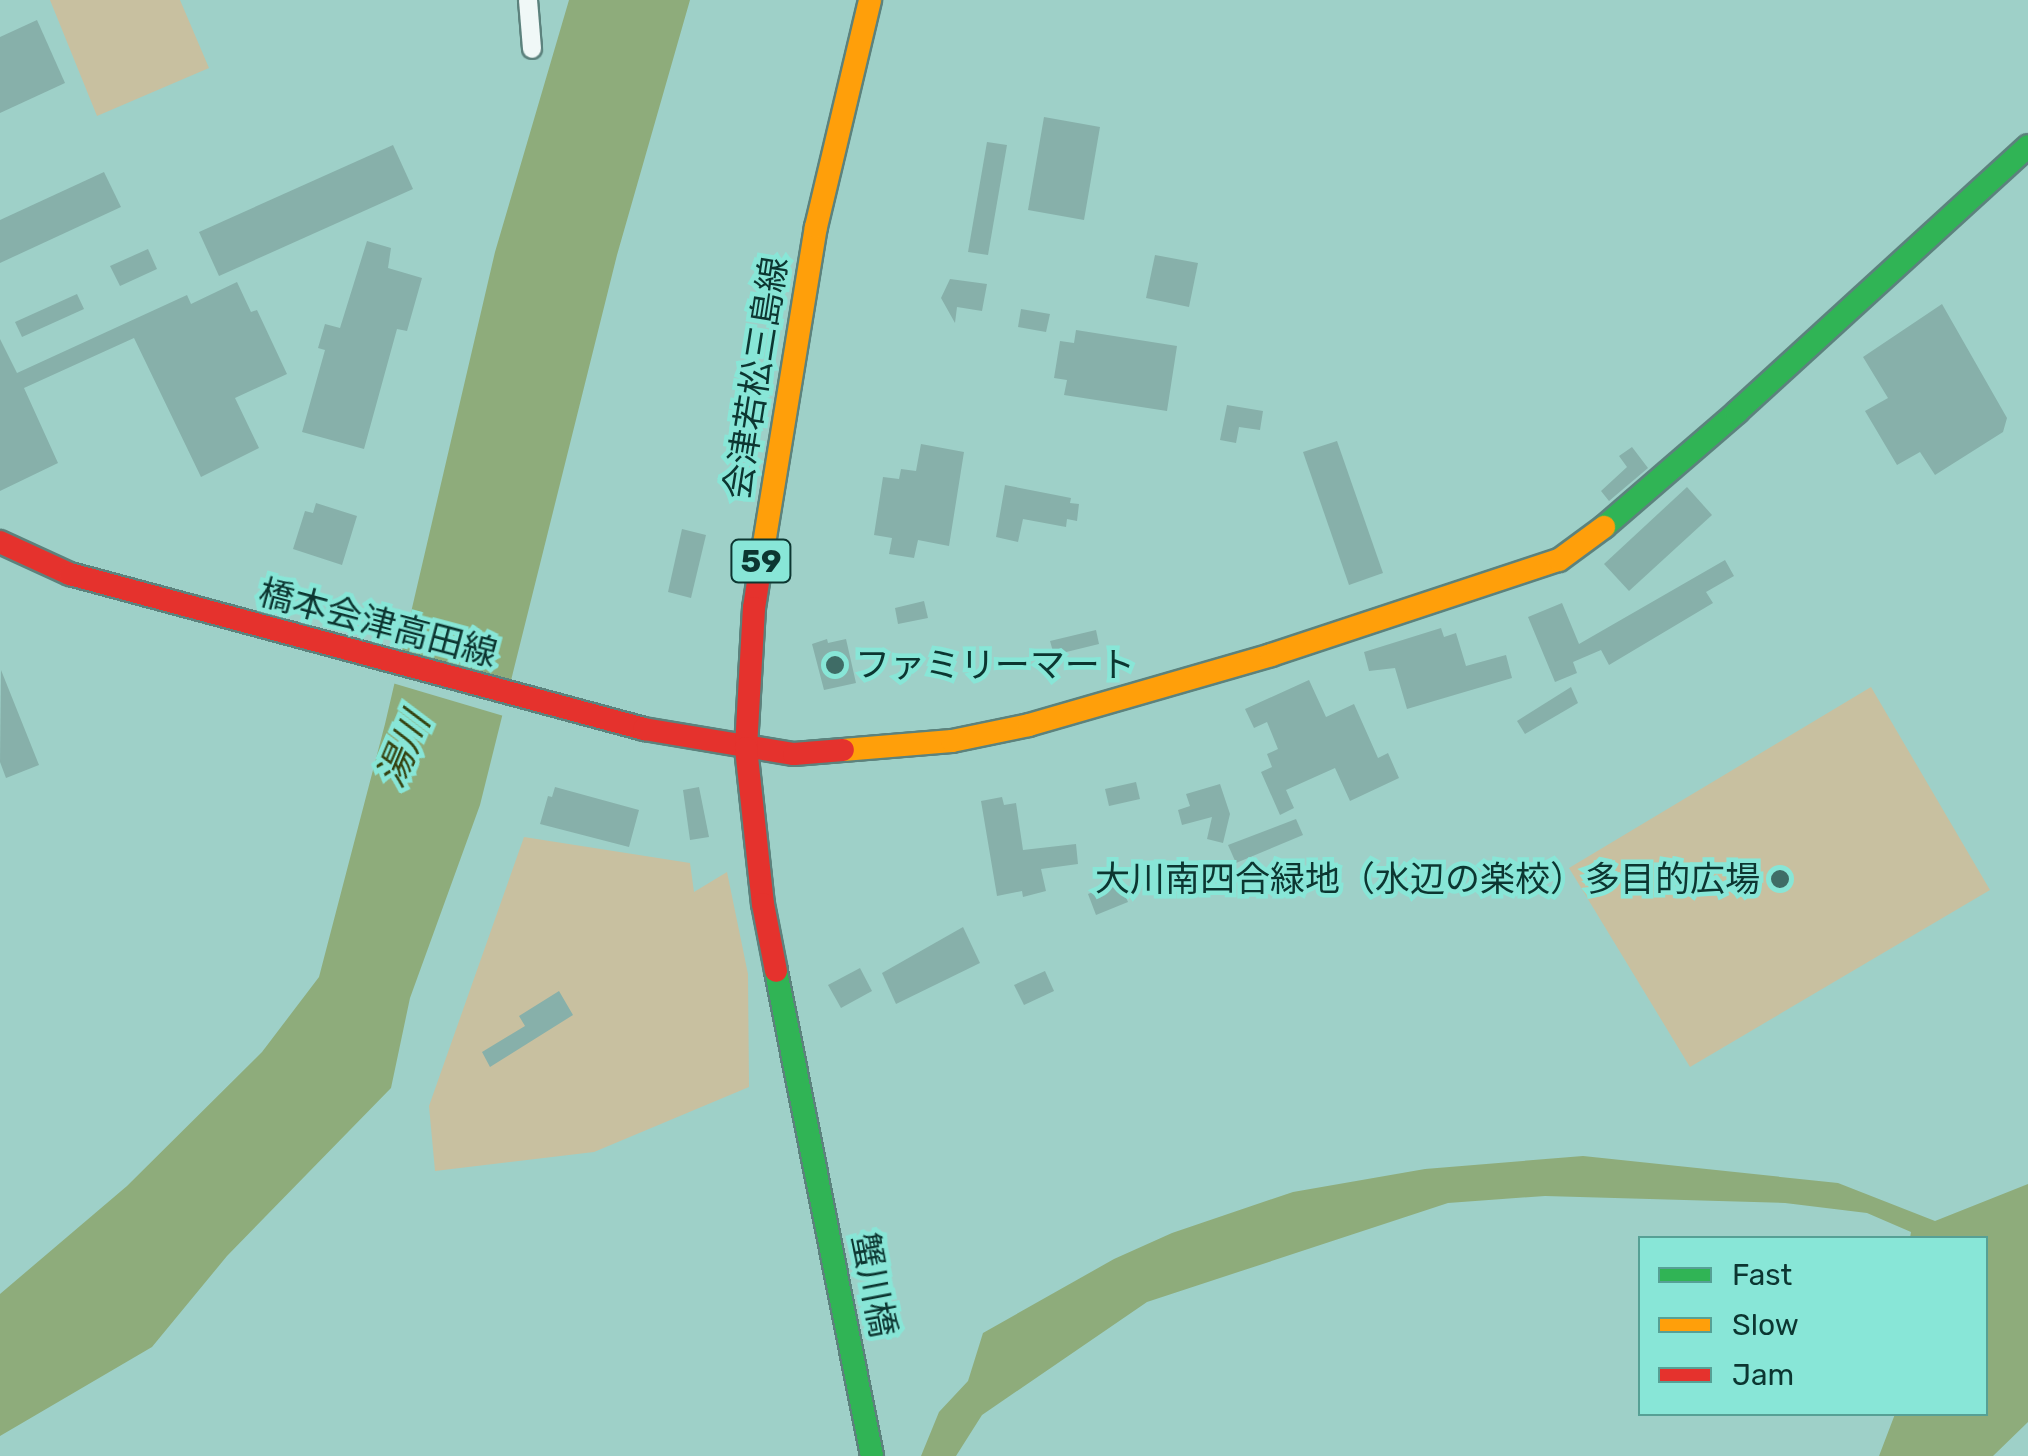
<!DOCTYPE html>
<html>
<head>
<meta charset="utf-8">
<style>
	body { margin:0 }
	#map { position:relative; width:2028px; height:1456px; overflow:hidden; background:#9ed0c8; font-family:Rubik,"Noto Sans JP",sans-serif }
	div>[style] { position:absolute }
	.green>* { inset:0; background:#c8c0a0 }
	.water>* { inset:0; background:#8eac7b }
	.pier>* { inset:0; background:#9ed0c8 }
	.building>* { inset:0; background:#87b0aa }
	.roads { filter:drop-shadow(2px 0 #5c827d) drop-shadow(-2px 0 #5c827d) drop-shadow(0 2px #5c827d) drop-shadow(0 -2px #5c827d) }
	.street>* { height:18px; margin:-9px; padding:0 9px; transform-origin:9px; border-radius:9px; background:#f0f8f7 }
	.fast>* { height:22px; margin:-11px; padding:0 11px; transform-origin:11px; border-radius:11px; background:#30b455 }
	.slow>* { height:22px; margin:-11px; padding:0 11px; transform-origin:11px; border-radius:11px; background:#ff9f0a }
	.jam>* { height:22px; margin:-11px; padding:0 11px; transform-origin:11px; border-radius:11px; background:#e5322d }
	.dots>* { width:28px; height:28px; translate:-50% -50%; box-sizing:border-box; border:5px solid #88e6d7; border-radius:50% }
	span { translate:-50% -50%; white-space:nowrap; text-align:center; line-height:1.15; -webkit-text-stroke:9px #88e6d7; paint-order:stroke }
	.shield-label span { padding:2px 8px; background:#88e6d7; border:2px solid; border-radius:8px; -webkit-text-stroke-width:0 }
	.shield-label { font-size:32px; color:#0c3631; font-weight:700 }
	.street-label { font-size:35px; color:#0c3631 }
	.poi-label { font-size:35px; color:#0c3631 }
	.left { translate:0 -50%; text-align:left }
	.right { translate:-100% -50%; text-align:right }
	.water-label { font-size:38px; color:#354311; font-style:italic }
	.legend { position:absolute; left:1638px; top:1236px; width:350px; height:180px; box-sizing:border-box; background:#88e6d7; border:2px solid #56a095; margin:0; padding:12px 18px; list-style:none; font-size:30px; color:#0c3631 }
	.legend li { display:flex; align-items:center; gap:20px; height:50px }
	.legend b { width:50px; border:2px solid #56a095 }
</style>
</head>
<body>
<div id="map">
	<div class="green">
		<i style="clip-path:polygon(50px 0,180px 0,209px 68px,97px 116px)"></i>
		<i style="clip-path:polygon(1871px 687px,1990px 890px,1690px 1067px,1569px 868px)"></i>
		<i style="clip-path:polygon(524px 837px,690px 863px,694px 892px,727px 872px,748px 974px,749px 1087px,594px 1152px,435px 1171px,429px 1106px)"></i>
	</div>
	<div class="water">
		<i style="clip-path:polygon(569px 0,690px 0,617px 255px,480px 805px,410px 998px,391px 1088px,227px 1256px,152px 1347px,0 1436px,0 1294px,127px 1186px,262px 1052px,319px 977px,385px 724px,495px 252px)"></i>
		<i style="clip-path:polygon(1583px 1156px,1838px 1183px,1935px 1221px,2028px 1184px,2028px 1422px,1993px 1456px,1879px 1456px,1895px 1414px,1986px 1414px,1986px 1238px,1910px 1238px,1911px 1232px,1867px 1213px,1785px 1203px,1545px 1196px,1448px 1203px,1147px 1302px,982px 1415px,956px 1456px,921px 1456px,939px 1412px,968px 1381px,983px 1333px,1114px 1259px,1172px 1233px,1293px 1192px,1425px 1169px)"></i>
	</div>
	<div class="pier">
		<i style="clip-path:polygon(397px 649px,516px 681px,507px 717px,389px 682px)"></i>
	</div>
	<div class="building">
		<i style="clip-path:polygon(37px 20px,65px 83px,0 113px,0 37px)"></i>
		<i style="clip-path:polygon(1044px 117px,1100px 127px,1084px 220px,1028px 210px)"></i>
		<i style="clip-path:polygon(987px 142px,1007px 145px,988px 255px,968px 252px)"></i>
		<i style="clip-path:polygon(393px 145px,413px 189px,219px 276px,199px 232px)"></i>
		<i style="clip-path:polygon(104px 172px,121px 207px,0 263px,0 220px)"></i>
		<i style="clip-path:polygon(367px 241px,391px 248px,388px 268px,422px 278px,407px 331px,397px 329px,364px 449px,302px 432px,325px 350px,318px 348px,325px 324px,340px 328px)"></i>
		<i style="clip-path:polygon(148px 249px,157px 269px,120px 286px,110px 266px)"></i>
		<i style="clip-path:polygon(1155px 255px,1198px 263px,1189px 307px,1146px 298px)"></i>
		<i style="clip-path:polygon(950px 279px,987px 284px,982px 311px,957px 307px,955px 323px,941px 298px)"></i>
		<i style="clip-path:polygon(237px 282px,251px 312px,257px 310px,287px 374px,235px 398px,259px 448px,201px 477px,134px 338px,24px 388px,58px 463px,0 491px,0 339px,17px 373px,187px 295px,191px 304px)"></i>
		<i style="clip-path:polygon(77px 294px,84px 309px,22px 337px,15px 322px)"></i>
		<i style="clip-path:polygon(1942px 304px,2007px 418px,2003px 432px,1935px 475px,1920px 452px,1897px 465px,1865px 411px,1888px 398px,1863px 357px)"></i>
		<i style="clip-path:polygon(1021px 309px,1050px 314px,1046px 332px,1018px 327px)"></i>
		<i style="clip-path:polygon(1076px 330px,1177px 346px,1167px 411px,1064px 395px,1067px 380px,1054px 378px,1060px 341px,1074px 343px)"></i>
		<i style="clip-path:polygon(1227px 405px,1263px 411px,1260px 430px,1239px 427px,1236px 443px,1220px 440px)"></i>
		<i style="clip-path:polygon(1337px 441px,1383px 573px,1349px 585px,1303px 452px)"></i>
		<i style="clip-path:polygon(921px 444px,964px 452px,949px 546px,918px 540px,914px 558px,889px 554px,892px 538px,874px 535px,883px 477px,899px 479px,901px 469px,916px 471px)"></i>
		<i style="clip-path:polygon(1632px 447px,1648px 468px,1609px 501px,1601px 491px,1627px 467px,1619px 456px)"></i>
		<i style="clip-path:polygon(1005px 485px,1071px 498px,1070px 503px,1079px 504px,1077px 521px,1067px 519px,1066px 527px,1023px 519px,1018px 542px,996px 537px)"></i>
		<i style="clip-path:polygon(1687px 487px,1712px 515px,1629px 591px,1604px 564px)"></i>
		<i style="clip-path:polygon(316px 503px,357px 516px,342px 565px,293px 549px,305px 511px,313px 513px)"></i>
		<i style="clip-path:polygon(682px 529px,706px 535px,691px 598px,668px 592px)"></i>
		<i style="clip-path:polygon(1725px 560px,1734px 576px,1706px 592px,1713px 603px,1609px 665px,1601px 650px,1573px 662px,1577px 673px,1555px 682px,1528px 617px,1562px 603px,1579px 644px)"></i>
		<i style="clip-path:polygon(924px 601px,928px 618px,898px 624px,895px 608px)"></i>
		<i style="clip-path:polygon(1441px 628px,1444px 637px,1456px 633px,1466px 666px,1506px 655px,1512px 678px,1407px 709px,1395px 668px,1369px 671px,1364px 652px)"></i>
		<i style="clip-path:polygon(1096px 630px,1099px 644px,1054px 655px,1050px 641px)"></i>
		<i style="clip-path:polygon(827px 639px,828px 643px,846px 639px,856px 683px,824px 690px,812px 644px)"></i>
		<i style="clip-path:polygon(1px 670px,39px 765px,6px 778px,0 762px)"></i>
		<i style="clip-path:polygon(1309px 680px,1326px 717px,1354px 704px,1378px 758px,1388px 753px,1399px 778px,1350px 801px,1335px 768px,1286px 790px,1294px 808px,1280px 815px,1261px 772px,1272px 767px,1267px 754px,1278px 749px,1267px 722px,1254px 728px,1245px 709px)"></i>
		<i style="clip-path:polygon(1571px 687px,1578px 703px,1525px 734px,1517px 721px)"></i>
		<i style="clip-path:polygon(1136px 782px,1140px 799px,1109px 806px,1105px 789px)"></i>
		<i style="clip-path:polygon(1220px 784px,1230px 814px,1223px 843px,1207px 839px,1212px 817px,1182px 825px,1178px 810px,1190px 806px,1186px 794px)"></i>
		<i style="clip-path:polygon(555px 787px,639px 810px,629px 847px,540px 824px,548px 796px,552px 797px)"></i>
		<i style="clip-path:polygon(699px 787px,709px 837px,690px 840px,683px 790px)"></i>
		<i style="clip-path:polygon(1002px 797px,1004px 805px,1016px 803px,1023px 850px,1076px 844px,1078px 864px,1041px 869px,1046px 891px,1023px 897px,1022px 891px,997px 896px,981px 801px)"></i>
		<i style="clip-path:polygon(1296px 819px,1303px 835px,1236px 863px,1228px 845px)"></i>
		<i style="clip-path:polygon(1119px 881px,1128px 902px,1096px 915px,1088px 894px)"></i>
		<i style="clip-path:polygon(963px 927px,980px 963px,896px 1004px,882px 973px)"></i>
		<i style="clip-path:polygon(860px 968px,872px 991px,841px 1008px,828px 985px)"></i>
		<i style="clip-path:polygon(1045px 971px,1054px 991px,1024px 1005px,1014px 985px)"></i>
		<i style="clip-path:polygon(559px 991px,573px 1015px,490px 1067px,482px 1052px,525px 1026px,519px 1016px)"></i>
	</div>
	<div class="roads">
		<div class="street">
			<i style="left:528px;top:0;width:49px;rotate:85.3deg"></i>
		</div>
		<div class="fast">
			<i style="left:1604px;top:527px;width:176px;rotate:-40.8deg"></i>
			<i style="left:1737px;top:412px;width:394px;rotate:-42.4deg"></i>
			<i style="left:776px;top:971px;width:494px;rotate:78.8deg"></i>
		</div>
		<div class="slow">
			<i style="left:763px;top:550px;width:327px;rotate:-80.7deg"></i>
			<i style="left:816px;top:227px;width:233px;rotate:-76.6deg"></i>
			<i style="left:843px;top:750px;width:109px;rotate:-4.7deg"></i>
			<i style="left:952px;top:741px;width:79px;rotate:-11.7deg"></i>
			<i style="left:1029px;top:725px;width:252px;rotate:-16.1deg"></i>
			<i style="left:1271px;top:655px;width:303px;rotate:-18.3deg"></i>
			<i style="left:1559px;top:560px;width:56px;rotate:-36.3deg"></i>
		</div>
		<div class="jam">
			<i style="left:0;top:542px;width:77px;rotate:24.6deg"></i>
			<i style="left:70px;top:574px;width:595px;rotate:15.11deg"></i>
			<i style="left:644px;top:729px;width:152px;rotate:9.5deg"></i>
			<i style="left:794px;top:754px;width:49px;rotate:-4.7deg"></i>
			<i style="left:763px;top:550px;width:59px;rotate:98.8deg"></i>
			<i style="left:754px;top:608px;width:140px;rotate:93.3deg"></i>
			<i style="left:746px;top:748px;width:157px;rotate:83.8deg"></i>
			<i style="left:763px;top:904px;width:68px;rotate:79deg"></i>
		</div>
	</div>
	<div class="dots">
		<i style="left:835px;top:665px;background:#3f6c66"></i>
		<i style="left:1780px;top:879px;background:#3f6c66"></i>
	</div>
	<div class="shield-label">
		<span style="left:761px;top:561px">59</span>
	</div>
	<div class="street-label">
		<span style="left:756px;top:378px;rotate:-81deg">会津若松三島線</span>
		<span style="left:378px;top:623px;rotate:15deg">橋本会津高田線</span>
		<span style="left:874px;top:1285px;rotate:79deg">蟹川橋</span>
	</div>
	<div class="poi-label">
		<span class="left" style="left:855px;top:665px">ファミリーマート</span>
		<span class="right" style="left:1760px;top:879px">大川南四合緑地（水辺の楽校）多目的広場</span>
	</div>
	<div class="water-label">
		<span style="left:404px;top:750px;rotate:-67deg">湯川</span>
	</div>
	<ul class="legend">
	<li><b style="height:12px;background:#30b455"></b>Fast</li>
	<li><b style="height:12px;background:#ff9f0a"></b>Slow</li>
	<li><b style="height:12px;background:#e5322d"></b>Jam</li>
	</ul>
</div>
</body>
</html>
